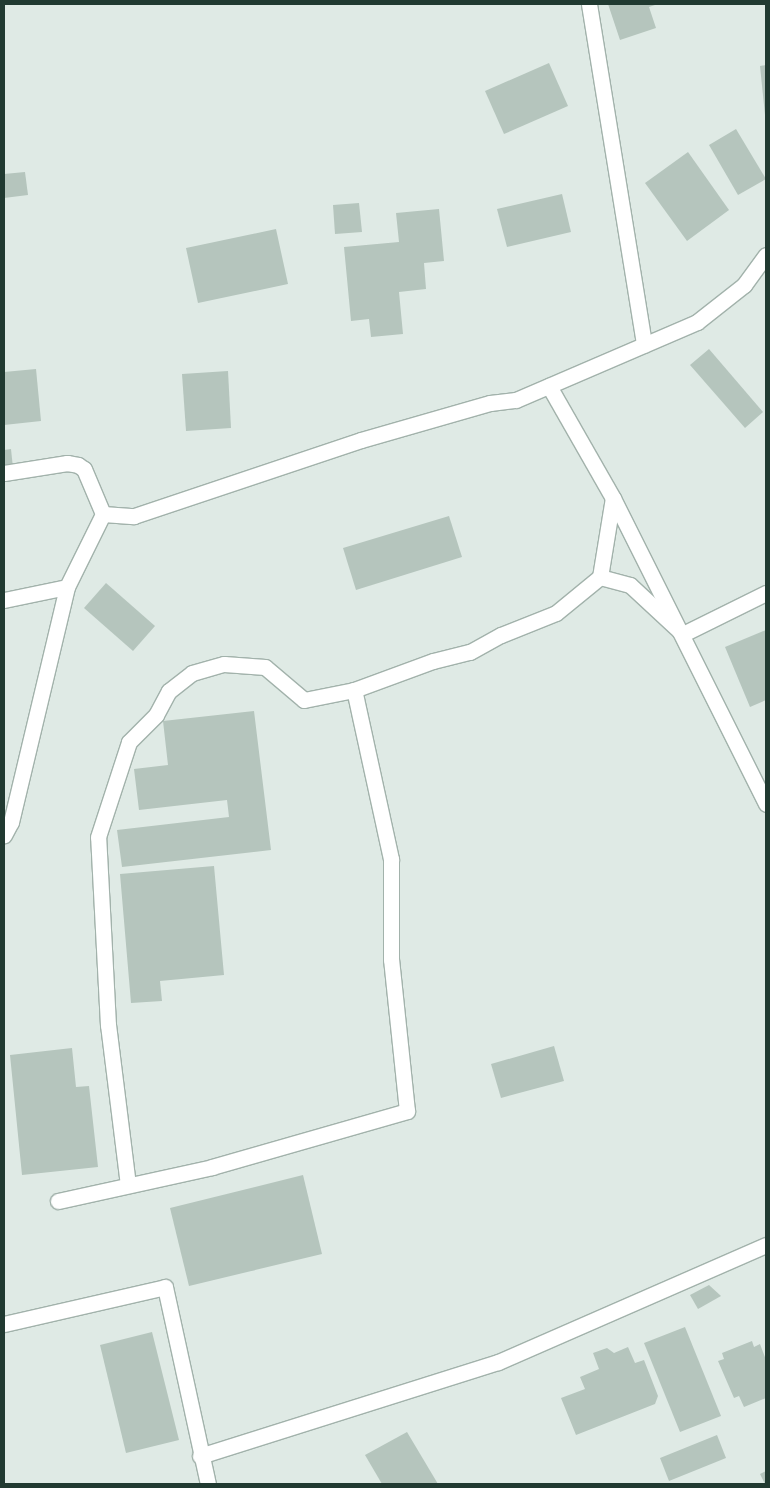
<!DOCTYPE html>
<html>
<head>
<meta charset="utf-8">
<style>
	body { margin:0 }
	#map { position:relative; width:770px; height:1488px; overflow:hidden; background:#dfeae5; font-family:"Source Sans 3",sans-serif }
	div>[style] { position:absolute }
	.building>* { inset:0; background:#b5c5bd }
	.roads { filter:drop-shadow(1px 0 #a2b2ab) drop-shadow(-1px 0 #a2b2ab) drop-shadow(0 1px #a2b2ab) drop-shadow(0 -1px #a2b2ab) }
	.minor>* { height:15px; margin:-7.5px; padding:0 7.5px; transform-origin:7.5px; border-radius:7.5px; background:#fff }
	span { translate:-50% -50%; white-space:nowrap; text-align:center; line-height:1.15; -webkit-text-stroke:5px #eff7f3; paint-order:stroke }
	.frame { position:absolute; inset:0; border:5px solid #213a31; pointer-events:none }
</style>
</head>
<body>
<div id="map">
	<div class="building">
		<i style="clip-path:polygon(608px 4px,658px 4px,649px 7px,656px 28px,620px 40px)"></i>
		<i style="clip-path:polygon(549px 63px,568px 106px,504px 134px,485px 91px)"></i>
		<i style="clip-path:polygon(766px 65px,766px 115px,765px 115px,760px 66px)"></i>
		<i style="clip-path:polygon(736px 129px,766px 179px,738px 195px,709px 145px)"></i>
		<i style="clip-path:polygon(688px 152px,729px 210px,687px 241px,645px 183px)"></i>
		<i style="clip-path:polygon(25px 172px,28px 195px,4px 198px,4px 174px)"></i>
		<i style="clip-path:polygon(562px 194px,571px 232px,507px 247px,497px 209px)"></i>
		<i style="clip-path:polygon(359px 203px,362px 232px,335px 234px,333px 205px)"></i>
		<i style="clip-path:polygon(439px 209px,444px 261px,424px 263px,426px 289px,399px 292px,403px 334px,371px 337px,369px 319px,351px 321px,344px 247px,399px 242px,396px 213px)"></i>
		<i style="clip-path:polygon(276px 229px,288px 284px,198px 303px,186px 248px)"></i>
		<i style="clip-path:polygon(709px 349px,763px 412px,745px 428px,690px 365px)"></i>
		<i style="clip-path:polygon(36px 369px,41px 421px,4px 425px,4px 372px)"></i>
		<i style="clip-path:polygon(228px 371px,231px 428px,186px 431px,182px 374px)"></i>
		<i style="clip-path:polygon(11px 449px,13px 468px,4px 469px,4px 450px)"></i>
		<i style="clip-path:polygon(449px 516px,462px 557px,356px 590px,343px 548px)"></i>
		<i style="clip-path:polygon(106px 583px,155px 626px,133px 651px,84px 608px)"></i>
		<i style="clip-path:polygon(766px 630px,766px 700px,750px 707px,725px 647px)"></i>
		<i style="clip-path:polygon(254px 711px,271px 850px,122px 867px,117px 830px,229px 817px,227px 800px,139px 810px,134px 769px,168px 765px,163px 721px)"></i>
		<i style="clip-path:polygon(214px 866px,224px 975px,160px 981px,162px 1001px,131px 1003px,120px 874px)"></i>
		<i style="clip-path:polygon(554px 1046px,564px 1081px,501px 1098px,491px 1064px)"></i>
		<i style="clip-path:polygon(72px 1048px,76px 1087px,89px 1086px,98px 1167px,22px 1175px,10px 1055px)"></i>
		<i style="clip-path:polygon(303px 1175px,322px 1254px,189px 1286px,170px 1208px)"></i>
		<i style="clip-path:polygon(709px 1285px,721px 1296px,698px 1309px,690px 1295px)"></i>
		<i style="clip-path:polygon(685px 1327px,721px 1416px,680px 1432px,644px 1343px)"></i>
		<i style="clip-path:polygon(152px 1332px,179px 1440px,126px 1453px,100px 1345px)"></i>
		<i style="clip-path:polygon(752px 1341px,754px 1347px,760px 1344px,766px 1360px,766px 1398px,744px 1407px,739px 1396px,734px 1398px,718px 1361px,724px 1359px,722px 1353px)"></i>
		<i style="clip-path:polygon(628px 1347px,635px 1363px,644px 1360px,658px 1396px,655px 1404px,576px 1435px,561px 1398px,585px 1389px,580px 1377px,599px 1369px,593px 1353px,607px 1348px,614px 1353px)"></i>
		<i style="clip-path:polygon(407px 1432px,438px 1484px,382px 1484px,365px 1455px)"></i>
		<i style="clip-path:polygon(717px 1435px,726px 1458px,669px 1481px,660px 1458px)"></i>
		<i style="clip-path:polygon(766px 1471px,766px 1484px,765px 1484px,760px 1474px)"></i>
	</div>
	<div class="roads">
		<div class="minor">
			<i style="left:589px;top:4px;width:345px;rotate:80.8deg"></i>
			<i style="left:549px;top:386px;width:129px;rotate:60.3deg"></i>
			<i style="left:613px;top:498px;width:342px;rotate:63.4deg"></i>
			<i style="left:4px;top:473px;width:64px;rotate:-9deg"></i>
			<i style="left:67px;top:463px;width:11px;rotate:10deg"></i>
			<i style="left:78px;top:465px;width:7px;rotate:34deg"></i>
			<i style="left:84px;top:469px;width:49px;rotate:67.1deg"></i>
			<i style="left:103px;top:514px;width:81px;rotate:116.3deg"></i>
			<i style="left:67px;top:587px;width:242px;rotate:103.4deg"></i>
			<i style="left:11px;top:822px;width:15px;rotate:118deg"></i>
			<i style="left:103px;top:514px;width:31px;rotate:4deg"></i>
			<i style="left:134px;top:516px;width:239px;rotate:-18.5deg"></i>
			<i style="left:361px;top:440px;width:134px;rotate:-16deg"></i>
			<i style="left:490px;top:403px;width:26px;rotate:-7deg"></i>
			<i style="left:516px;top:400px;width:197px;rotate:-23.3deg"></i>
			<i style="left:697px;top:322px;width:60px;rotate:-38.2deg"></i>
			<i style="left:744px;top:285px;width:37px;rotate:-54deg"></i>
			<i style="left:600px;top:577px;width:31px;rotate:15deg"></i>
			<i style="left:630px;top:585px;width:72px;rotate:42.8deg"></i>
			<i style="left:683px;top:634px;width:93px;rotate:-26.3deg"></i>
			<i style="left:4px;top:600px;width:64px;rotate:-11.7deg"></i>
			<i style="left:128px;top:1185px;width:161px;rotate:-97.1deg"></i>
			<i style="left:108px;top:1025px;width:188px;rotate:-93deg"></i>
			<i style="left:98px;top:837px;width:100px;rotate:-71.9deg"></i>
			<i style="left:129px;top:742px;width:38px;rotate:-45deg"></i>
			<i style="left:156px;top:715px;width:27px;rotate:-62deg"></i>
			<i style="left:169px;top:691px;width:29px;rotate:-38deg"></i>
			<i style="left:192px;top:673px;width:33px;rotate:-16deg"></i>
			<i style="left:224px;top:664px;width:41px;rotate:4.2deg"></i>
			<i style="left:265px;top:667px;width:51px;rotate:40.2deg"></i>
			<i style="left:304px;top:700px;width:51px;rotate:-11.3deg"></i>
			<i style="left:354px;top:690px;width:84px;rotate:-20.2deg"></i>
			<i style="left:433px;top:661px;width:38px;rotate:-14deg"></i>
			<i style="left:470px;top:652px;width:35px;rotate:-29deg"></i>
			<i style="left:501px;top:635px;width:59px;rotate:-21.8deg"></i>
			<i style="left:556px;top:613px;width:57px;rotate:-39.3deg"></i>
			<i style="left:600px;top:577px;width:80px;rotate:-80.7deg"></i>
			<i style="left:58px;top:1201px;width:158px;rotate:-12.4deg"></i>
			<i style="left:212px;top:1167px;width:203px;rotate:-16deg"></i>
			<i style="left:407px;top:1111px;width:152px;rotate:-96deg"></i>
			<i style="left:391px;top:960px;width:101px;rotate:-90deg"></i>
			<i style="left:391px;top:859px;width:173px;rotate:-102.3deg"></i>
			<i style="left:4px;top:1324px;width:165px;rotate:-12.9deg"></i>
			<i style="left:165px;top:1287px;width:202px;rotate:77.7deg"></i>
			<i style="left:200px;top:1456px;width:312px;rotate:-17.5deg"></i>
			<i style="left:498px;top:1362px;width:292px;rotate:-23.6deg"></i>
		</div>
	</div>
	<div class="frame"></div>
</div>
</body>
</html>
